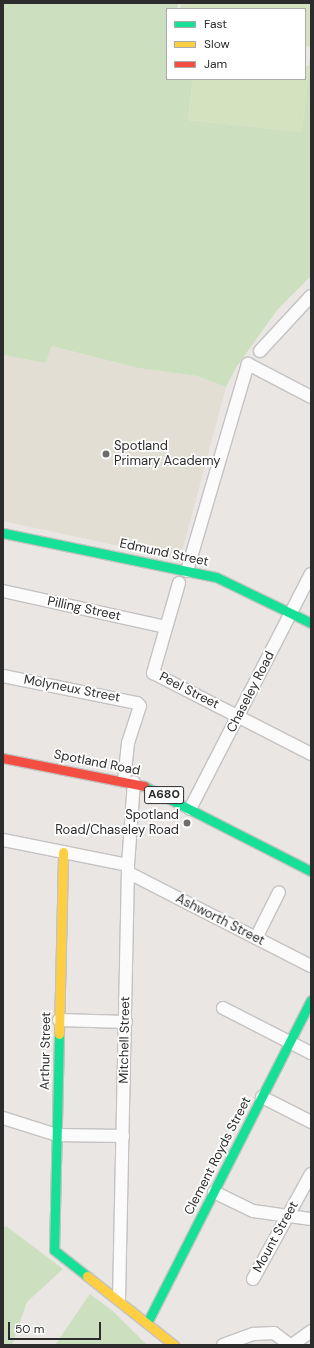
<!DOCTYPE html>
<html>
<head>
<meta charset="utf-8">
<style>
	body { margin:0 }
	#map { position:relative; width:314px; height:1348px; overflow:hidden; background:#e9e6e3; font-family:"DM Sans",sans-serif }
	div>[style] { position:absolute }
	.education>* { inset:0; background:#e2ded3 }
	.green>* { inset:0; background:#cce0c0 }
	.pitch>* { inset:0; background:#d4e3bf }
	.roads { filter:drop-shadow(1px 0 #c4c2c2) drop-shadow(-1px 0 #c4c2c2) drop-shadow(0 1px #c4c2c2) drop-shadow(0 -1px #c4c2c2) }
	.street>* { height:12px; margin:-6px; padding:0 6px; transform-origin:6px; border-radius:6px; background:#fcfbfb }
	.fast>* { height:9px; margin:-4.5px; padding:0 4.5px; transform-origin:4.5px; border-radius:4.5px; background:#16e098 }
	.slow>* { height:9px; margin:-4.5px; padding:0 4.5px; transform-origin:4.5px; border-radius:4.5px; background:#ffcf43 }
	.jam>* { height:9px; margin:-4.5px; padding:0 4.5px; transform-origin:4.5px; border-radius:4.5px; background:#f24e42 }
	.dots>* { width:11px; height:11px; translate:-50% -50%; box-sizing:border-box; border:2px solid #fff; border-radius:50% }
	span { translate:-50% -50%; white-space:nowrap; text-align:center; line-height:1.15; -webkit-text-stroke:3.5px #fff; paint-order:stroke }
	.shield-label span { padding:1px 3px; background:#fff; border:1px solid; border-radius:3px; -webkit-text-stroke-width:0 }
	.shield-label { font-size:12px; color:#2c2c2c; font-weight:700 }
	.poi-label { font-size:13px; color:#2c2c2c }
	.left { translate:0 -50%; text-align:left }
	.right { translate:-100% -50%; text-align:right }
	.street-label { font-size:13px; color:#2c2c2c }
	.frame { position:absolute; inset:0; border:4px solid #2c2c2c; pointer-events:none }
	.legend { position:absolute; left:166px; top:8px; width:140px; height:72px; box-sizing:border-box; background:#fff; border:1px solid #ababab; margin:0; padding:5px 7px; list-style:none; font-size:12px; color:#2c2c2c }
	.legend li { display:flex; align-items:center; gap:8px; height:20px }
	.legend b { width:20px; border:1px solid #ababab }
	.scale { position:absolute; left:8px; top:1322px; width:93px; height:18px; box-sizing:border-box; border:2px solid #2c2c2c; border-top:0; padding-left:5px; font-size:12px; line-height:14px; white-space:nowrap; color:#2c2c2c; -webkit-text-stroke:3px #fff; paint-order:stroke }
</style>
</head>
<body>
<div id="map">
	<div class="education">
		<i style="clip-path:polygon(50px 346px,138px 368px,197px 376px,226px 387px,180px 559px,3px 521px,3px 355px,46px 363px)"></i>
	</div>
	<div class="green">
		<i style="clip-path:polygon(3px 3px,179px 3px,177px 9px,167px 9px,167px 79px,193px 79px,188px 120px,302px 132px,311px 47px,311px 276px,278px 309px,237px 366px,226px 387px,197px 376px,138px 368px,51px 346px,46px 363px,3px 355px)"></i>
		<i style="clip-path:polygon(6px 1226px,63px 1269px,27px 1302px,12px 1345px,3px 1345px,3px 1229px)"></i>
		<i style="clip-path:polygon(90px 1294px,114px 1312px,147px 1345px,55px 1345px)"></i>
	</div>
	<div class="pitch">
		<i style="clip-path:polygon(181px 3px,311px 3px,310px 47px,305px 46px,305px 9px,180px 9px)"></i>
		<i style="clip-path:polygon(305px 66px,309px 66px,302px 132px,188px 120px,193px 79px,305px 79px)"></i>
	</div>
	<div class="roads">
		<div class="street">
			<i style="left:260px;top:351px;width:75px;rotate:-47.2deg"></i>
			<i style="left:187px;top:571px;width:216px;rotate:-73.6deg"></i>
			<i style="left:248px;top:364px;width:71px;rotate:27.6deg"></i>
			<i style="left:179px;top:583px;width:94px;rotate:106.1deg"></i>
			<i style="left:153px;top:673px;width:178px;rotate:27.1deg"></i>
			<i style="left:3px;top:591px;width:166px;rotate:12.5deg"></i>
			<i style="left:3px;top:676px;width:137px;rotate:11.4deg"></i>
			<i style="left:137px;top:703px;width:4px;rotate:45deg"></i>
			<i style="left:140px;top:706px;width:39px;rotate:108deg"></i>
			<i style="left:128px;top:743px;width:37px;rotate:96deg"></i>
			<i style="left:190px;top:809px;width:264px;rotate:-62.8deg"></i>
			<i style="left:3px;top:840px;width:127px;rotate:11.3deg"></i>
			<i style="left:129px;top:873px;width:204px;rotate:27.1deg"></i>
			<i style="left:256px;top:938px;width:51px;rotate:-63.4deg"></i>
			<i style="left:223px;top:1008px;width:99px;rotate:27.1deg"></i>
			<i style="left:59px;top:1020px;width:67px;rotate:1.7deg"></i>
			<i style="left:262px;top:1097px;width:55px;rotate:27deg"></i>
			<i style="left:3px;top:1118px;width:57px;rotate:17.5deg"></i>
			<i style="left:57px;top:1135px;width:66px;rotate:0.9deg"></i>
			<i style="left:214px;top:1192px;width:43px;rotate:26deg"></i>
			<i style="left:253px;top:1211px;width:59px;rotate:7.9deg"></i>
			<i style="left:253px;top:1279px;width:120px;rotate:-61.1deg"></i>
			<i style="left:119px;top:1299px;width:434px;rotate:-88.8deg"></i>
			<i style="left:128px;top:865px;width:83px;rotate:-85.9deg"></i>
			<i style="left:223px;top:1345px;width:33px;rotate:-20deg"></i>
			<i style="left:254px;top:1334px;width:20px;rotate:-3deg"></i>
			<i style="left:274px;top:1333px;width:20px;rotate:37deg"></i>
			<i style="left:292px;top:1345px;width:24px;rotate:-36deg"></i>
		</div>
		<div class="fast">
			<i style="left:3px;top:533px;width:217px;rotate:11.7deg"></i>
			<i style="left:216px;top:577px;width:106px;rotate:25.8deg"></i>
			<i style="left:144px;top:786px;width:187px;rotate:27deg"></i>
			<i style="left:59px;top:1034px;width:216px;rotate:91.3deg"></i>
			<i style="left:54px;top:1250px;width:42px;rotate:38.2deg"></i>
			<i style="left:147px;top:1323px;width:362px;rotate:-63.1deg"></i>
		</div>
		<div class="slow">
			<i style="left:59px;top:1034px;width:182px;rotate:-88.7deg"></i>
			<i style="left:87px;top:1276px;width:111px;rotate:38.4deg"></i>
		</div>
		<div class="jam">
			<i style="left:3px;top:758px;width:144px;rotate:11.2deg"></i>
		</div>
	</div>
	<div class="dots">
		<i style="left:106px;top:454px;background:#6e6d6c"></i>
		<i style="left:187px;top:823px;background:#6e6d6c"></i>
	</div>
	<div class="shield-label">
		<span style="left:164px;top:795px">A680</span>
	</div>
	<div class="poi-label">
		<span class="left" style="left:114px;top:454px">Spotland<br>Primary Academy</span>
		<span class="right" style="left:179px;top:823px">Spotland<br>Road/Chaseley Road</span>
	</div>
	<div class="street-label">
		<span style="left:164px;top:553px;rotate:12deg">Edmund Street</span>
		<span style="left:84px;top:609px;rotate:12deg">Pilling Street</span>
		<span style="left:72px;top:689px;rotate:11deg">Molyneux Street</span>
		<span style="left:189px;top:691px;rotate:27deg">Peel Street</span>
		<span style="left:251px;top:692px;rotate:-63deg">Chaseley Road</span>
		<span style="left:97px;top:763px;rotate:11deg">Spotland Road</span>
		<span style="left:220px;top:920px;rotate:27deg">Ashworth Street</span>
		<span style="left:125px;top:1040px;rotate:-89deg">Mitchell Street</span>
		<span style="left:46px;top:1051px;rotate:-89deg">Arthur Street</span>
		<span style="left:218px;top:1156px;rotate:-63deg">Clement Royds Street</span>
		<span style="left:276px;top:1237px;rotate:-61deg">Mount Street</span>
	</div>
	<div class="frame"></div>
	<ul class="legend">
	<li><b style="height:5px;background:#16e098"></b>Fast</li>
	<li><b style="height:5px;background:#ffcf43"></b>Slow</li>
	<li><b style="height:5px;background:#f24e42"></b>Jam</li>
	</ul>
	<div class="scale">50 m</div>
</div>
</body>
</html>
